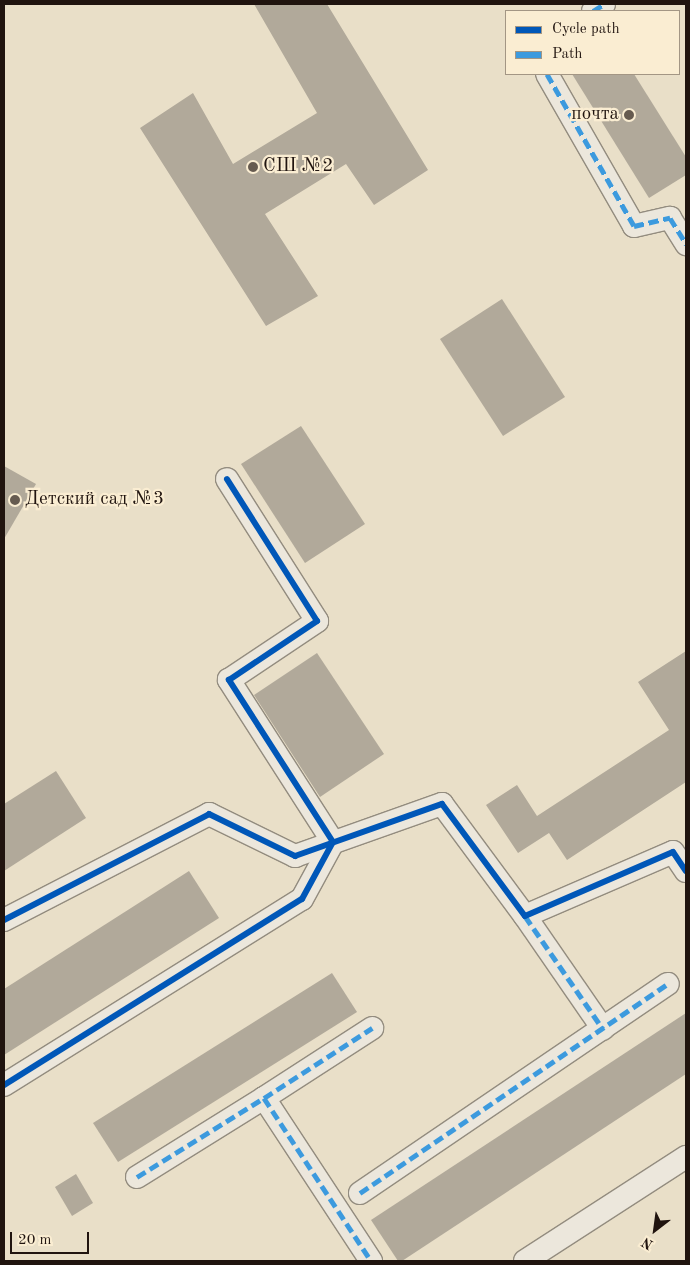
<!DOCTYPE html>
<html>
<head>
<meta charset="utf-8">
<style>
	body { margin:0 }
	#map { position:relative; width:690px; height:1265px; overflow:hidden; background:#e9dfc8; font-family:"Old Standard TT",serif }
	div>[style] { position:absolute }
	.building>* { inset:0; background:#b1a99a }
	.roads { filter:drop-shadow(1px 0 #938c7f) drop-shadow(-1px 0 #938c7f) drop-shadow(0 1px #938c7f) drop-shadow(0 -1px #938c7f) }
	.street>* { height:22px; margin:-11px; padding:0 11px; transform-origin:11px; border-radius:11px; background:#ece7dc }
	.quiet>* { height:5px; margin-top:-2.5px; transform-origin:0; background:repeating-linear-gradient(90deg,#3c9ade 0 10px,transparent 0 15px) }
	.cycleway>* { height:6px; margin:-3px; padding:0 3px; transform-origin:3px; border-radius:3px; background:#0057b8 }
	.dots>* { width:14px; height:14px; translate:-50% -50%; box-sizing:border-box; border:2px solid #faedd2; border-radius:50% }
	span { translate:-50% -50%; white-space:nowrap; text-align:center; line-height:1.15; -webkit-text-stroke:4.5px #faedd2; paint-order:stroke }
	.poi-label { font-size:19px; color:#20140f }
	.right { translate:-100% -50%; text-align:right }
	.left { translate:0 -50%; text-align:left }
	.frame { position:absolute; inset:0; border:5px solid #20140f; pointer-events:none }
	.legend { position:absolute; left:505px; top:10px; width:175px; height:65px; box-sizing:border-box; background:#faedd2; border:1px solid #a39684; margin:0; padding:6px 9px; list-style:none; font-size:15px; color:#20140f }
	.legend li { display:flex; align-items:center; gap:10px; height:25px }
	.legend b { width:25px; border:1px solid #a39684 }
	.north { position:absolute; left:630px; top:1205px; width:50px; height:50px; -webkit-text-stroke:4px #faedd2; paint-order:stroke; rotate:210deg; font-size:14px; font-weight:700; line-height:20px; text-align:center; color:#20140f }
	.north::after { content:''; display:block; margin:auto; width:18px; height:22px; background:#20140f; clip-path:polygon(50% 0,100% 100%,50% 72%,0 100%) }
	.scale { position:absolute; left:10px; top:1232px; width:79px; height:22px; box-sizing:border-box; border:2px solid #20140f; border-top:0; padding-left:6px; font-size:15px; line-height:18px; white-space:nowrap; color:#20140f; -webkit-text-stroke:4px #faedd2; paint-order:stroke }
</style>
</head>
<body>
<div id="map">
	<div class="building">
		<i style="clip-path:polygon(254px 4px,327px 4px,428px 170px,374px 205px,346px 164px,265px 214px,318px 296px,266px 326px,140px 128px,193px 93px,233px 164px,317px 113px)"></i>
		<i style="clip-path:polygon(572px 74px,634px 74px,686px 157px,686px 175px,649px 198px)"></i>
		<i style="clip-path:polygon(502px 299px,565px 397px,503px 436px,440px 339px)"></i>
		<i style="clip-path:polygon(301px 426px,365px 524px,305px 563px,241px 464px)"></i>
		<i style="clip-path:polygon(4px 466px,36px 484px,4px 539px)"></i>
		<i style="clip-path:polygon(686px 651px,686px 782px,567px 860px,549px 833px,518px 853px,486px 805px,517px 785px,537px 816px,669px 730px,638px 682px)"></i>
		<i style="clip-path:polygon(317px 653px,384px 754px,320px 797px,254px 695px)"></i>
		<i style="clip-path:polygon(56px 771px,86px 818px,4px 871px,4px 804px)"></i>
		<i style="clip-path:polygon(189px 871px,219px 918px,4px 1055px,4px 989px)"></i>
		<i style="clip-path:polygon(332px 973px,357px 1012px,118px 1162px,93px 1123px)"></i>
		<i style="clip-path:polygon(686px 1013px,686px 1074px,402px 1261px,398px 1261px,371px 1220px)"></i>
		<i style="clip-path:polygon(76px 1174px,93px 1203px,72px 1216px,55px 1187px)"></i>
	</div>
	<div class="roads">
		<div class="street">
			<i style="left:593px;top:11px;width:13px;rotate:-32deg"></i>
			<i style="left:547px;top:74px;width:175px;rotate:60.2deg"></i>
			<i style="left:634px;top:226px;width:37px;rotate:-13deg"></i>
			<i style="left:670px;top:218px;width:31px;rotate:58deg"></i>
			<i style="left:525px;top:916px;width:137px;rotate:55.4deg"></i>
			<i style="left:4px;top:920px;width:231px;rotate:-27.3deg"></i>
			<i style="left:209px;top:814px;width:96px;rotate:26deg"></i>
			<i style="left:295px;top:856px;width:156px;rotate:-19.5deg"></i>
			<i style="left:442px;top:804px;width:139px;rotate:53.5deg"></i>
			<i style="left:525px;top:916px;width:161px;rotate:-23.4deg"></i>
			<i style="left:673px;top:852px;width:23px;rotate:56deg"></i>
			<i style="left:4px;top:1085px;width:351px;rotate:-32deg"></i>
			<i style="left:302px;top:899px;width:65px;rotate:-61.5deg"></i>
			<i style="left:333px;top:842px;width:193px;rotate:-122.7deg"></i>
			<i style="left:229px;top:680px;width:106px;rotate:-33.8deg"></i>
			<i style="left:317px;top:621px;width:168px;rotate:-122.4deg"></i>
			<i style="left:264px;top:1098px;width:129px;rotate:-32.9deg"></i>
			<i style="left:137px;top:1177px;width:150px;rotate:-31.9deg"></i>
			<i style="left:264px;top:1098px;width:195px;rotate:56.7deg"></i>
			<i style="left:360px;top:1193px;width:372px;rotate:-34.2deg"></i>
			<i style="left:525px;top:1261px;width:192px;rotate:-32.9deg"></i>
		</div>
	</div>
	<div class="quiet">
		<i style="left:593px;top:11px;width:13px;rotate:-32deg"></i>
		<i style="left:547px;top:74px;width:175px;rotate:60.2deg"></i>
		<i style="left:634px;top:226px;width:37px;rotate:-13deg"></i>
		<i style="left:670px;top:218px;width:31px;rotate:58deg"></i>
		<i style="left:525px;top:916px;width:137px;rotate:55.4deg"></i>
		<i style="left:264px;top:1098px;width:129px;rotate:-32.9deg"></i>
		<i style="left:137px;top:1177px;width:150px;rotate:-31.9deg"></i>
		<i style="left:264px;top:1098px;width:195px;rotate:56.7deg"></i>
		<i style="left:360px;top:1193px;width:372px;rotate:-34.2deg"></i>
	</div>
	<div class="cycleway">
		<i style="left:4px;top:920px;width:231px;rotate:-27.3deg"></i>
		<i style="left:209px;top:814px;width:96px;rotate:26deg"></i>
		<i style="left:295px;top:856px;width:156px;rotate:-19.5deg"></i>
		<i style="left:442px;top:804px;width:139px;rotate:53.5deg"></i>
		<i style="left:525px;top:916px;width:161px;rotate:-23.4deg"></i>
		<i style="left:673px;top:852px;width:23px;rotate:56deg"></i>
		<i style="left:4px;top:1085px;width:351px;rotate:-32deg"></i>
		<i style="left:302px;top:899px;width:65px;rotate:-61.5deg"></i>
		<i style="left:333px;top:842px;width:193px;rotate:-122.7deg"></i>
		<i style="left:229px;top:680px;width:106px;rotate:-33.8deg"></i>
		<i style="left:317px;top:621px;width:168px;rotate:-122.4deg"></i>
	</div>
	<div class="dots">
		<i style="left:629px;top:115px;background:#665b50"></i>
		<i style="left:253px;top:167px;background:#665b50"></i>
		<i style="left:15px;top:500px;background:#665b50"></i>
	</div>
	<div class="poi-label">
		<span class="right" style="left:619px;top:115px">почта</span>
		<span class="left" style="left:263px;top:167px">СШ №2</span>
		<span class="left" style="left:25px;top:500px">Детский сад №3</span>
	</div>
	<div class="frame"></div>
	<ul class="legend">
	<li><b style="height:6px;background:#0057b8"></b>Cycle path</li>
	<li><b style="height:6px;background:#3c9ade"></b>Path</li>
	</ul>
	<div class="north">N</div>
	<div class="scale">20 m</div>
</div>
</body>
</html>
